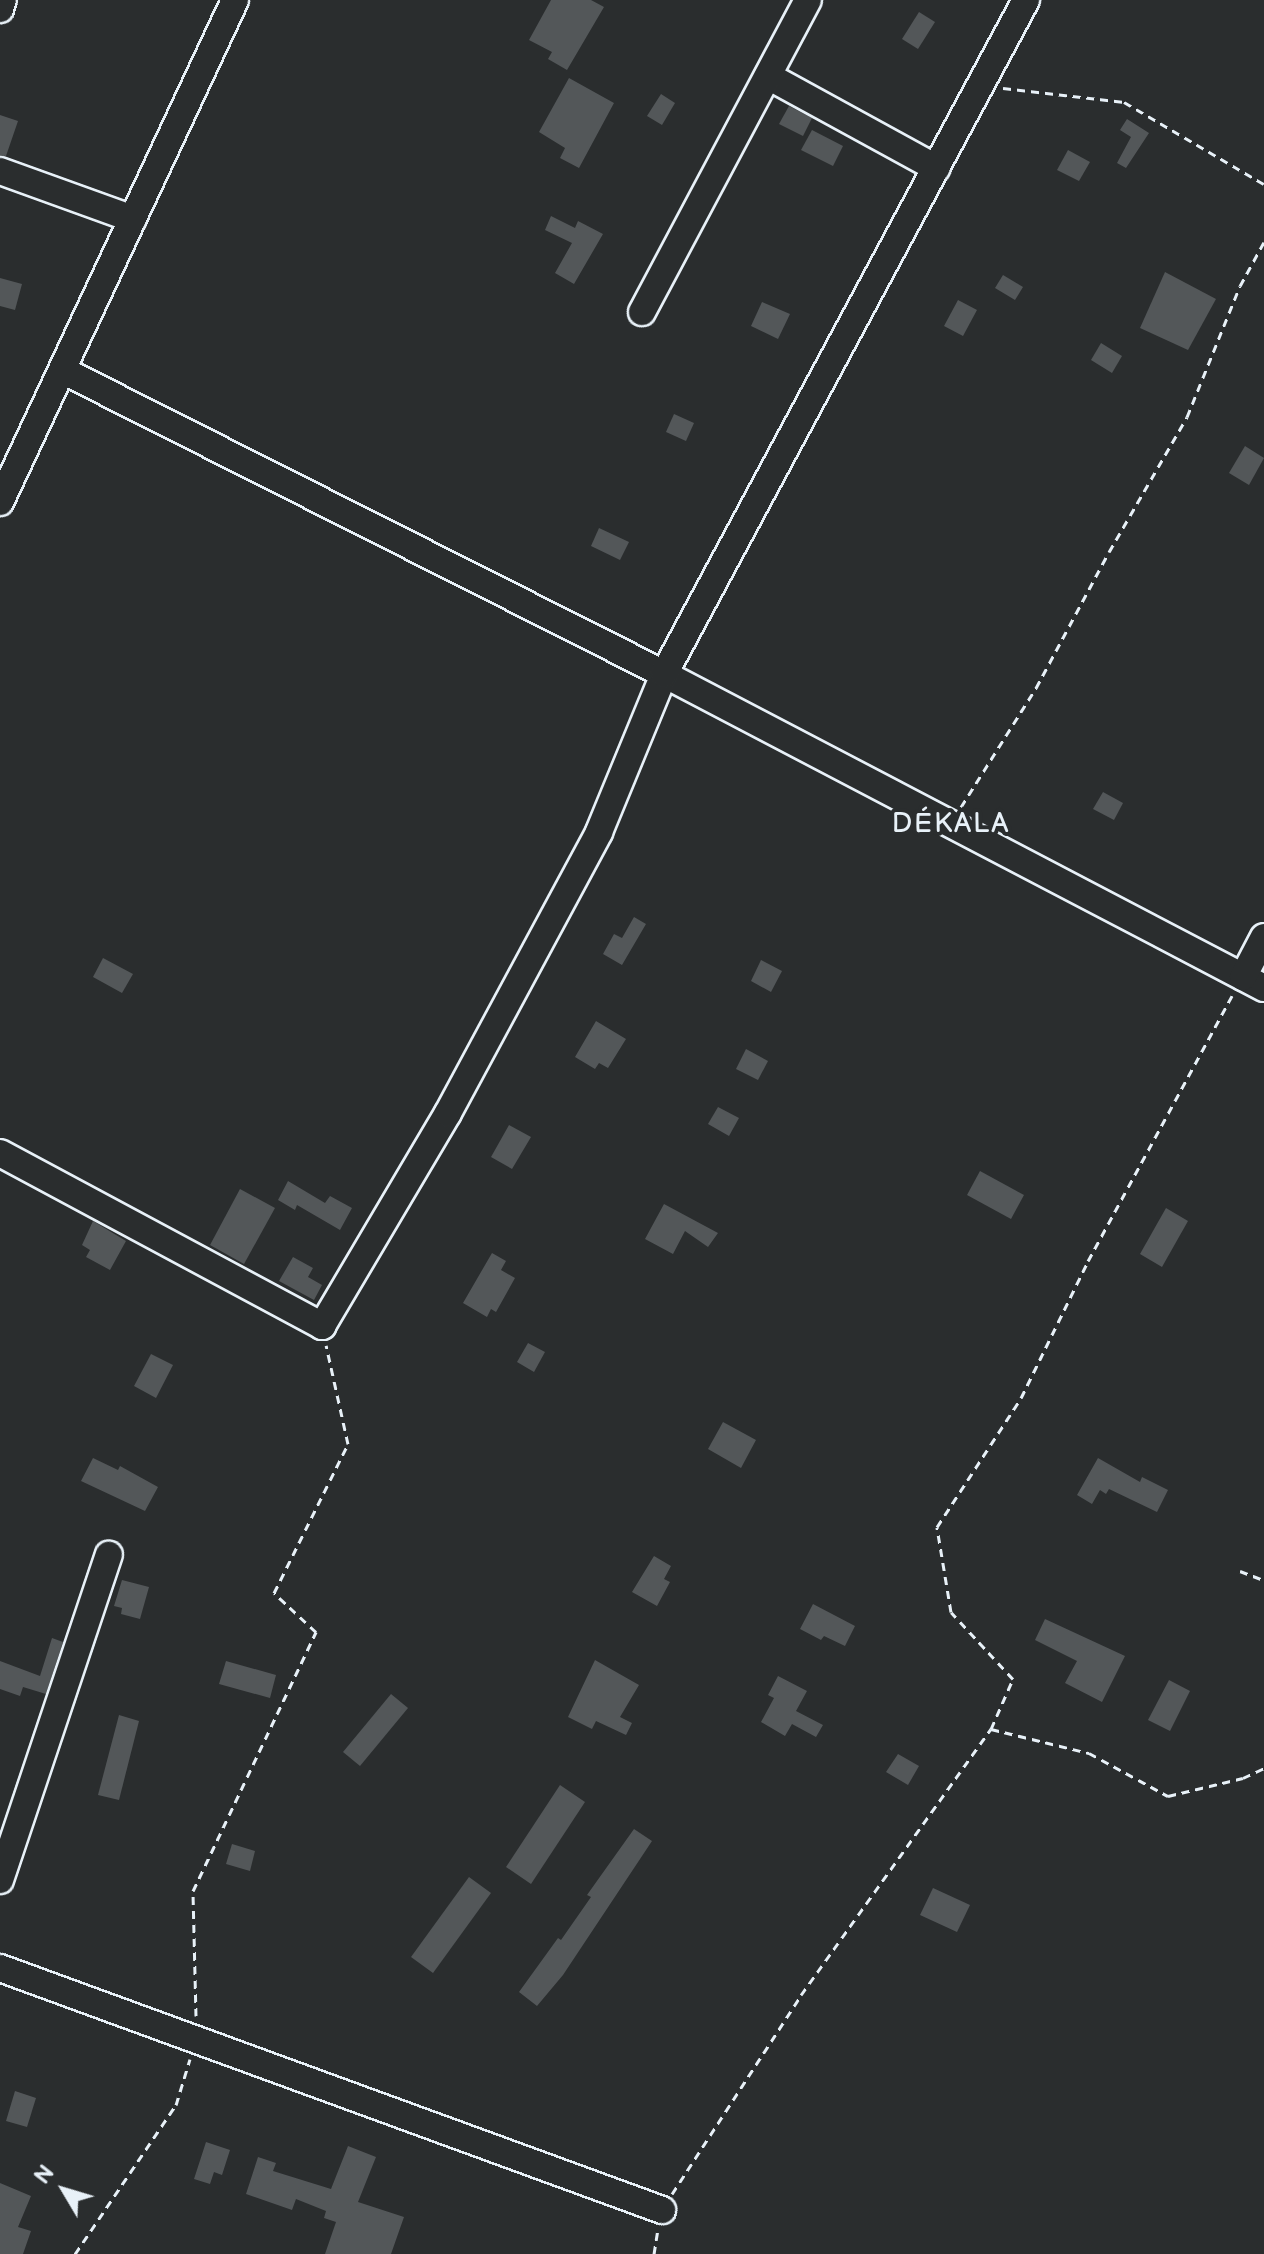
<!DOCTYPE html>
<html>
<head>
<meta charset="utf-8">
<style>
	body { margin:0 }
	#map { position:relative; width:1264px; height:2254px; overflow:hidden; background:#2a2d2e; font-family:"Balsamiq Sans",sans-serif }
	div>[style] { position:absolute }
	.building>* { inset:0; background:#535759 }
	.path>* { height:3px; margin-top:-1.5px; transform-origin:0; background:repeating-linear-gradient(90deg,#e8f1f8 0 8px,transparent 0 14px) }
	.roads { filter:drop-shadow(2px 0 #e8f1f8) drop-shadow(-2px 0 #e8f1f8) drop-shadow(0 2px #e8f1f8) drop-shadow(0 -2px #e8f1f8) }
	.minor>* { height:26px; margin:-13px; padding:0 13px; transform-origin:13px; border-radius:13px; background:#2a2d2e }
	span { translate:-50% -50%; white-space:nowrap; text-align:center; line-height:1.15; -webkit-text-stroke:8px #2a2d2e; paint-order:stroke }
	.quarter-label { font-size:28px; color:#e8f1f8; letter-spacing:2px }
	.north { position:absolute; left:24px; top:2150px; width:80px; height:80px; -webkit-text-stroke:6px #2a2d2e; paint-order:stroke; rotate:308deg; font-size:22px; font-weight:700; line-height:32px; text-align:center; color:#e8f1f8 }
	.north::after { content:''; display:block; margin:auto; width:28px; height:36px; background:#e8f1f8; clip-path:polygon(50% 0,100% 100%,50% 72%,0 100%) }
</style>
</head>
<body>
<div id="map">
	<div class="building">
		<i style="clip-path:polygon(551px 0,591px 0,604px 7px,567px 70px,548px 59px,552px 52px,529px 40px)"></i>
		<i style="clip-path:polygon(919px 12px,935px 22px,918px 49px,902px 39px)"></i>
		<i style="clip-path:polygon(569px 78px,614px 103px,579px 168px,560px 158px,565px 148px,539px 132px)"></i>
		<i style="clip-path:polygon(661px 94px,675px 103px,662px 125px,647px 116px)"></i>
		<i style="clip-path:polygon(789px 106px,812px 118px,803px 136px,779px 124px)"></i>
		<i style="clip-path:polygon(0 115px,18px 121px,6px 156px,0 155px)"></i>
		<i style="clip-path:polygon(1127px 119px,1149px 133px,1126px 168px,1117px 163px,1131px 137px,1120px 130px)"></i>
		<i style="clip-path:polygon(812px 130px,843px 146px,833px 166px,801px 150px)"></i>
		<i style="clip-path:polygon(1068px 150px,1090px 162px,1079px 181px,1057px 170px)"></i>
		<i style="clip-path:polygon(551px 216px,575px 228px,578px 221px,603px 234px,574px 284px,555px 273px,572px 243px,545px 230px)"></i>
		<i style="clip-path:polygon(1165px 272px,1216px 299px,1188px 350px,1140px 328px)"></i>
		<i style="clip-path:polygon(1003px 275px,1023px 287px,1015px 300px,995px 288px)"></i>
		<i style="clip-path:polygon(0 278px,22px 284px,15px 310px,0 306px)"></i>
		<i style="clip-path:polygon(958px 300px,977px 310px,963px 336px,944px 326px)"></i>
		<i style="clip-path:polygon(762px 302px,790px 314px,778px 339px,751px 326px)"></i>
		<i style="clip-path:polygon(1101px 343px,1122px 356px,1112px 373px,1091px 360px)"></i>
		<i style="clip-path:polygon(674px 414px,694px 423px,686px 441px,666px 432px)"></i>
		<i style="clip-path:polygon(1245px 446px,1264px 458px,1249px 485px,1229px 473px)"></i>
		<i style="clip-path:polygon(599px 528px,629px 542px,620px 560px,591px 546px)"></i>
		<i style="clip-path:polygon(1103px 792px,1123px 803px,1114px 820px,1093px 809px)"></i>
		<i style="clip-path:polygon(634px 917px,646px 924px,622px 965px,603px 954px,614px 934px,622px 938px)"></i>
		<i style="clip-path:polygon(103px 958px,133px 974px,122px 993px,93px 977px)"></i>
		<i style="clip-path:polygon(761px 960px,782px 971px,771px 992px,751px 981px)"></i>
		<i style="clip-path:polygon(596px 1021px,626px 1039px,608px 1068px,599px 1063px,595px 1069px,575px 1057px)"></i>
		<i style="clip-path:polygon(746px 1049px,768px 1061px,758px 1080px,736px 1069px)"></i>
		<i style="clip-path:polygon(718px 1107px,739px 1118px,729px 1136px,708px 1124px)"></i>
		<i style="clip-path:polygon(509px 1125px,531px 1137px,512px 1169px,491px 1157px)"></i>
		<i style="clip-path:polygon(980px 1171px,1024px 1195px,1011px 1219px,967px 1195px)"></i>
		<i style="clip-path:polygon(288px 1181px,325px 1203px,330px 1196px,352px 1208px,340px 1230px,297px 1205px,295px 1210px,278px 1200px)"></i>
		<i style="clip-path:polygon(240px 1189px,275px 1208px,244px 1264px,210px 1245px)"></i>
		<i style="clip-path:polygon(664px 1204px,718px 1233px,708px 1247px,685px 1231px,673px 1254px,645px 1239px)"></i>
		<i style="clip-path:polygon(1166px 1208px,1188px 1221px,1162px 1267px,1140px 1254px)"></i>
		<i style="clip-path:polygon(93px 1221px,126px 1241px,110px 1270px,86px 1257px,90px 1250px,82px 1245px)"></i>
		<i style="clip-path:polygon(492px 1253px,506px 1261px,501px 1270px,515px 1278px,496px 1312px,491px 1309px,487px 1317px,463px 1303px)"></i>
		<i style="clip-path:polygon(293px 1257px,313px 1268px,308px 1277px,322px 1285px,314px 1300px,279px 1281px)"></i>
		<i style="clip-path:polygon(528px 1343px,545px 1352px,534px 1372px,517px 1362px)"></i>
		<i style="clip-path:polygon(151px 1354px,173px 1365px,156px 1398px,134px 1386px)"></i>
		<i style="clip-path:polygon(723px 1422px,756px 1440px,741px 1468px,708px 1449px)"></i>
		<i style="clip-path:polygon(93px 1458px,118px 1470px,120px 1466px,158px 1487px,145px 1511px,81px 1481px)"></i>
		<i style="clip-path:polygon(1098px 1458px,1140px 1482px,1142px 1477px,1168px 1490px,1157px 1512px,1109px 1489px,1106px 1494px,1100px 1490px,1092px 1504px,1077px 1495px)"></i>
		<i style="clip-path:polygon(654px 1556px,671px 1566px,664px 1579px,670px 1582px,657px 1606px,632px 1592px)"></i>
		<i style="clip-path:polygon(122px 1580px,149px 1587px,140px 1619px,121px 1614px,122px 1608px,114px 1606px)"></i>
		<i style="clip-path:polygon(813px 1604px,855px 1626px,845px 1646px,824px 1636px,821px 1640px,800px 1629px)"></i>
		<i style="clip-path:polygon(1045px 1619px,1125px 1656px,1102px 1702px,1065px 1683px,1077px 1661px,1035px 1640px)"></i>
		<i style="clip-path:polygon(52px 1638px,63px 1642px,46px 1694px,23px 1687px,20px 1696px,0 1689px,0 1661px,40px 1676px)"></i>
		<i style="clip-path:polygon(595px 1660px,639px 1685px,620px 1717px,632px 1723px,626px 1735px,596px 1721px,592px 1729px,568px 1717px)"></i>
		<i style="clip-path:polygon(226px 1661px,276px 1675px,270px 1698px,219px 1684px)"></i>
		<i style="clip-path:polygon(778px 1676px,807px 1691px,796px 1711px,823px 1725px,816px 1737px,792px 1724px,785px 1736px,761px 1722px,774px 1698px,768px 1695px)"></i>
		<i style="clip-path:polygon(1169px 1680px,1190px 1691px,1170px 1731px,1148px 1720px)"></i>
		<i style="clip-path:polygon(391px 1694px,408px 1708px,360px 1766px,343px 1752px)"></i>
		<i style="clip-path:polygon(119px 1715px,139px 1721px,119px 1800px,98px 1795px)"></i>
		<i style="clip-path:polygon(898px 1754px,919px 1766px,908px 1785px,886px 1772px)"></i>
		<i style="clip-path:polygon(560px 1785px,585px 1802px,531px 1884px,506px 1867px)"></i>
		<i style="clip-path:polygon(634px 1829px,652px 1841px,563px 1975px,537px 2006px,519px 1992px,558px 1938px,561px 1940px,591px 1897px,587px 1895px)"></i>
		<i style="clip-path:polygon(232px 1844px,255px 1851px,250px 1871px,226px 1864px)"></i>
		<i style="clip-path:polygon(469px 1877px,491px 1893px,433px 1973px,411px 1957px)"></i>
		<i style="clip-path:polygon(933px 1888px,970px 1905px,957px 1932px,920px 1915px)"></i>
		<i style="clip-path:polygon(15px 2091px,36px 2098px,27px 2127px,6px 2121px)"></i>
		<i style="clip-path:polygon(206px 2142px,230px 2150px,222px 2175px,214px 2172px,210px 2184px,194px 2179px)"></i>
		<i style="clip-path:polygon(348px 2146px,376px 2157px,358px 2202px,404px 2217px,391px 2254px,325px 2254px,336px 2222px,324px 2218px,326px 2211px,296px 2199px,292px 2210px,246px 2194px,258px 2157px,276px 2163px,273px 2171px,331px 2189px)"></i>
		<i style="clip-path:polygon(0 2183px,31px 2196px,18px 2227px,31px 2231px,23px 2254px,0 2254px)"></i>
	</div>
	<div class="path">
		<i style="left:1003px;top:88px;width:122px;rotate:6.6deg"></i>
		<i style="left:1124px;top:102px;width:162px;rotate:30.4deg"></i>
		<i style="left:961px;top:807px;width:141px;rotate:-57.8deg"></i>
		<i style="left:1036px;top:688px;width:154px;rotate:-61.8deg"></i>
		<i style="left:1109px;top:552px;width:156px;rotate:-60deg"></i>
		<i style="left:1187px;top:417px;width:141px;rotate:-68deg"></i>
		<i style="left:1240px;top:286px;width:50px;rotate:-61.4deg"></i>
		<i style="left:1240px;top:1571px;width:26px;rotate:21deg"></i>
		<i style="left:991px;top:1729px;width:55px;rotate:-66.3deg"></i>
		<i style="left:1013px;top:1679px;width:91px;rotate:-132.8deg"></i>
		<i style="left:951px;top:1612px;width:86px;rotate:-99.4deg"></i>
		<i style="left:937px;top:1527px;width:154px;rotate:-56.9deg"></i>
		<i style="left:1021px;top:1398px;width:153px;rotate:-63.9deg"></i>
		<i style="left:1088px;top:1261px;width:302px;rotate:-61.5deg"></i>
		<i style="left:196px;top:2016px;width:125px;rotate:-91.4deg"></i>
		<i style="left:193px;top:1891px;width:287px;rotate:-64.6deg"></i>
		<i style="left:316px;top:1632px;width:57px;rotate:-137.1deg"></i>
		<i style="left:274px;top:1593px;width:166px;rotate:-63.6deg"></i>
		<i style="left:348px;top:1444px;width:101px;rotate:-102.5deg"></i>
		<i style="left:672px;top:2194px;width:237px;rotate:-57deg"></i>
		<i style="left:801px;top:1995px;width:327px;rotate:-54.5deg"></i>
		<i style="left:991px;top:1729px;width:101px;rotate:13.8deg"></i>
		<i style="left:1089px;top:1753px;width:90px;rotate:28.6deg"></i>
		<i style="left:1168px;top:1796px;width:77px;rotate:-13.5deg"></i>
		<i style="left:1243px;top:1778px;width:23px;rotate:-25deg"></i>
		<i style="left:75px;top:2254px;width:180px;rotate:-55.9deg"></i>
		<i style="left:176px;top:2105px;width:48px;rotate:-73.1deg"></i>
		<i style="left:654px;top:2254px;width:24px;rotate:-81deg"></i>
	</div>
	<div class="roads">
		<div class="minor">
			<i style="left:0;top:9px;width:9px;rotate:-72deg"></i>
			<i style="left:768px;top:76px;width:192px;rotate:28.7deg"></i>
			<i style="left:0;top:171px;width:141px;rotate:19.8deg"></i>
			<i style="left:642px;top:312px;width:353px;rotate:-62deg"></i>
			<i style="left:62px;top:370px;width:674px;rotate:26.79deg"></i>
			<i style="left:664px;top:674px;width:677px;rotate:27.62deg"></i>
			<i style="left:0;top:502px;width:554px;rotate:-64.91deg"></i>
			<i style="left:1243px;top:977px;width:45px;rotate:-62.3deg"></i>
			<i style="left:0;top:1153px;width:366px;rotate:28.2deg"></i>
			<i style="left:322px;top:1326px;width:247px;rotate:-59.4deg"></i>
			<i style="left:448px;top:1113px;width:319px;rotate:-61.7deg"></i>
			<i style="left:599px;top:832px;width:171px;rotate:-67.6deg"></i>
			<i style="left:664px;top:674px;width:765px;rotate:-61.76deg"></i>
			<i style="left:0;top:1880px;width:343px;rotate:-71.5deg"></i>
			<i style="left:0;top:1968px;width:705px;rotate:20.08deg"></i>
		</div>
	</div>
	<div class="quarter-label">
		<span style="left:951px;top:824px">DÉKALA</span>
	</div>
	<div class="north">N</div>
</div>
</body>
</html>
